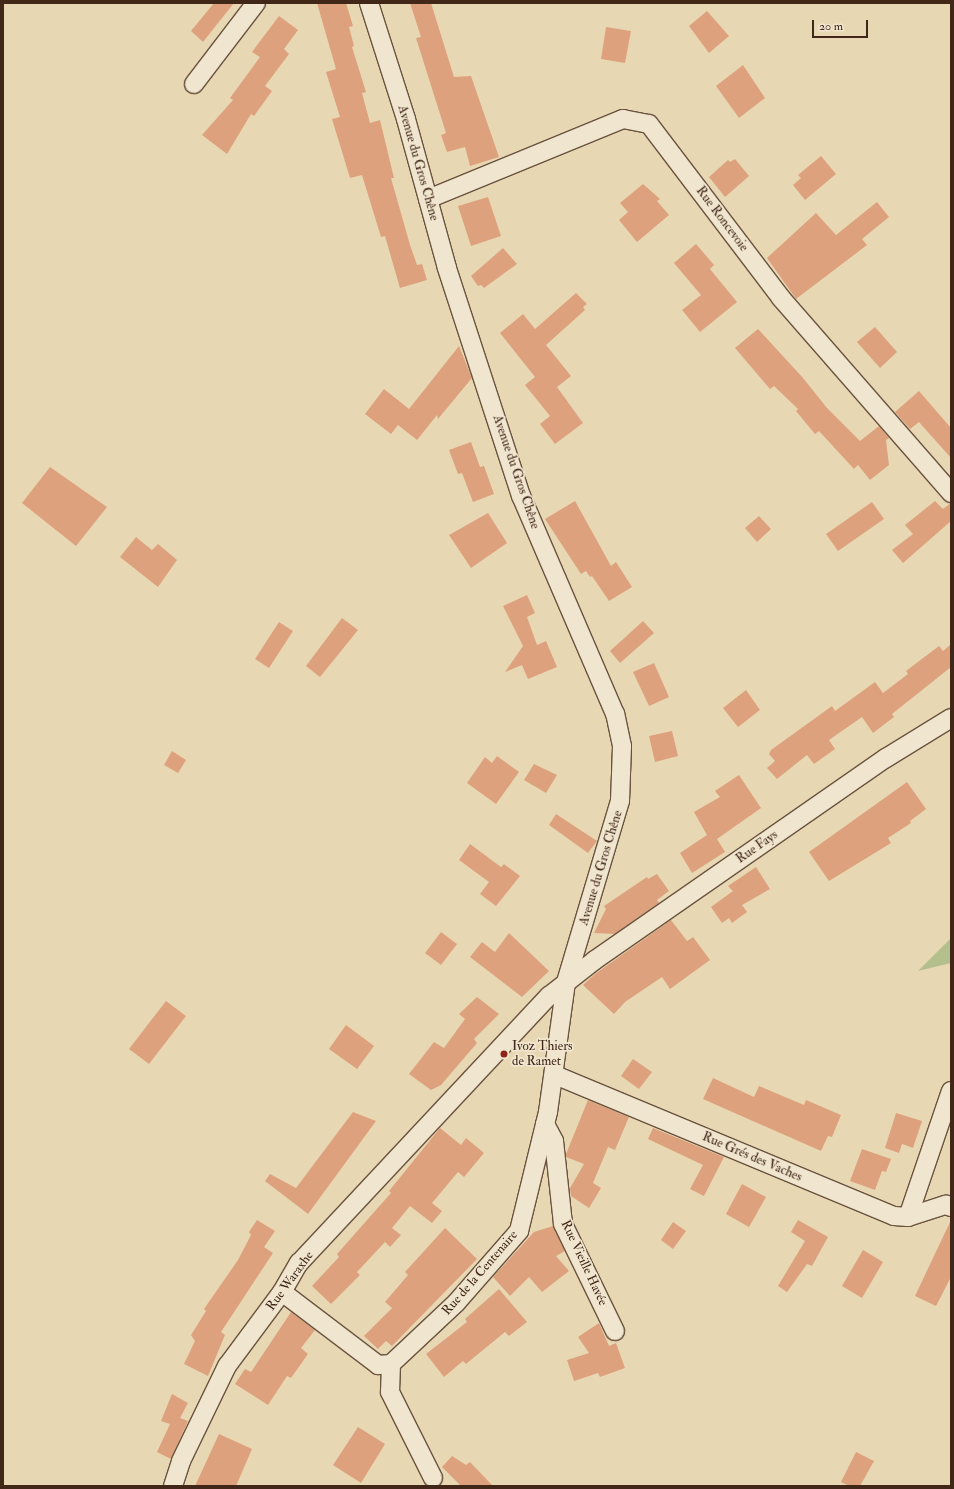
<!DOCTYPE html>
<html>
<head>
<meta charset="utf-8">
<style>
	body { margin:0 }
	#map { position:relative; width:954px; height:1489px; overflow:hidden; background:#e8d7b3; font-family:"IM FELL Double Pica",serif }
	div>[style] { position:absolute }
	.green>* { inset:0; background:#b4bf8e }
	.building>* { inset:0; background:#dda27d }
	.roads { filter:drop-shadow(1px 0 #6a533f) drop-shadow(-1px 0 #6a533f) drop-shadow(0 1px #6a533f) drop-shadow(0 -1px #6a533f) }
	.street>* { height:18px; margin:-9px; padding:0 9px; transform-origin:9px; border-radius:9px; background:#f0e5ce }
	.dots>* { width:11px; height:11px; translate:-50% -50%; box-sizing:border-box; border:2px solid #f0e5ce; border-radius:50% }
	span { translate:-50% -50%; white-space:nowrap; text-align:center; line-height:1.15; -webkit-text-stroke:3.5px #f0e5ce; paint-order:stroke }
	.street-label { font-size:13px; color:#402718 }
	.poi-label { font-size:13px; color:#402718 }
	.left { translate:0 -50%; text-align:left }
	.frame { position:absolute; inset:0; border:4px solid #402718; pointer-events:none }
	.scale { position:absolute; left:812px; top:20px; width:56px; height:18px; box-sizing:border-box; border:2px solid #402718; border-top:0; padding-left:5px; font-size:12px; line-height:14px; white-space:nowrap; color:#402718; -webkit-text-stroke:3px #f0e5ce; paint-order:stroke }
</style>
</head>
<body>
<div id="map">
	<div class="green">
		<i style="clip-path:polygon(951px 938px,951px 963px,918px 971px)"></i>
	</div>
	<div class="building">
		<i style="clip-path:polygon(214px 3px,234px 3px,203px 42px,191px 31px)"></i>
		<i style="clip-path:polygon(317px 3px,346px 3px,353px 26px,349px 27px,354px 46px,352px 47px,366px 92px,362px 93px,370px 123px,380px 120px,394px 178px,391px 178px,410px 245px,417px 265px,422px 264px,427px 280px,400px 288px,385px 236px,381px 237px,362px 175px,350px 178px,332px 119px,340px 117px,326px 72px,336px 69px)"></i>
		<i style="clip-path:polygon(410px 3px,431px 3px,454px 77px,471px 76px,499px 157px,470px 166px,465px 147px,447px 152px,441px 135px,446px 133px,416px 38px,421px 37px)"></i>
		<i style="clip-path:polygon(707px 11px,729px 36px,709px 53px,689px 26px)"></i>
		<i style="clip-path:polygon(279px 16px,298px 30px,284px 49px,289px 54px,265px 86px,272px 91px,254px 116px,251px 114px,227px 154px,202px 135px,233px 100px,230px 98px,260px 57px,252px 52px)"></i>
		<i style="clip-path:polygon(606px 27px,631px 31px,625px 63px,601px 59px)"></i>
		<i style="clip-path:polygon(743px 65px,765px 98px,739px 118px,716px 86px)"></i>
		<i style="clip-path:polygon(821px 156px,836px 174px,805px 200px,793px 185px,801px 178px,798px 175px)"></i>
		<i style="clip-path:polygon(735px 159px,749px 176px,725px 197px,709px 177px,728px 160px,730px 162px)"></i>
		<i style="clip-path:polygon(643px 184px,660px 199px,657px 201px,669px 215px,637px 242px,619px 220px,628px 212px,620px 203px)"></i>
		<i style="clip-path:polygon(488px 197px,501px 236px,471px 246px,458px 206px)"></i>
		<i style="clip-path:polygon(877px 202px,889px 217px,862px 239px,867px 245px,796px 299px,767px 258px,816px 213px,836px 235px)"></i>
		<i style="clip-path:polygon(696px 244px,714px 265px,710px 269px,737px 302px,700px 332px,682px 310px,701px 295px,674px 263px)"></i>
		<i style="clip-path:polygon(503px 248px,517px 264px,484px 288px,481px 285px,478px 286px,471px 276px)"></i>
		<i style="clip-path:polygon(576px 293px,587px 304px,583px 307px,585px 310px,546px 345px,571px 376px,557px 387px,583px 423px,555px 444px,540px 424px,550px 416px,525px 385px,535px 377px,500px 333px,523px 314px,535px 329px)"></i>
		<i style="clip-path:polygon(875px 327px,897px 352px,880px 368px,857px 342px)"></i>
		<i style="clip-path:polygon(758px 329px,803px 378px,827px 408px,860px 441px,879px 426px,889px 438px,886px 440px,889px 465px,870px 480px,858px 465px,854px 469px,819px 431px,815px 434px,796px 411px,798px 409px,774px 386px,770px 389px,735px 348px)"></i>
		<i style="clip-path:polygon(459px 346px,472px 378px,438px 419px,437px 415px,417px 440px,398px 425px,391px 434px,365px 414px,384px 389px,409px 409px)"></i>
		<i style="clip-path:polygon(919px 391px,951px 428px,951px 458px,919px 422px,910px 429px,895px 412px)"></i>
		<i style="clip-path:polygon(471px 442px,480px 467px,484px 466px,494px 494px,473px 502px,462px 473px,458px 474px,449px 450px)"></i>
		<i style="clip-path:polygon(50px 467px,107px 507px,76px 546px,22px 503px)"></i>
		<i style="clip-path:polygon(575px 501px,611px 566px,616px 562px,632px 587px,609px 601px,592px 576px,590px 577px,586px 571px,581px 574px,545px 519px)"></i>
		<i style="clip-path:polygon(935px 501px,943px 509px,951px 503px,951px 521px,903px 563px,892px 550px,913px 534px,905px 525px)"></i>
		<i style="clip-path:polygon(872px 502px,884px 519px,838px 551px,826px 534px)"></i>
		<i style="clip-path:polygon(488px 513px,507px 543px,471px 568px,449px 535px)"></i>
		<i style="clip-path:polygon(759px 516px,771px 529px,757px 542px,745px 528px)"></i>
		<i style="clip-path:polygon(136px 537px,152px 550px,158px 544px,177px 560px,158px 587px,120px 557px)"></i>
		<i style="clip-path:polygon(527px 595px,535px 613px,527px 617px,537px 645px,546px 641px,557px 667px,528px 679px,522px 665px,505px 672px,523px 646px,503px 606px)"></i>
		<i style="clip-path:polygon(342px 618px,358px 630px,320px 677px,306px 666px)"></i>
		<i style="clip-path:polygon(643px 621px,654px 633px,620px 663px,610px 651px)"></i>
		<i style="clip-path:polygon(279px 622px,293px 631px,269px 668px,255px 659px)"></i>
		<i style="clip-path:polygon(951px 644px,951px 667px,892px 714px,894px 717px,873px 733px,862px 717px,829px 740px,835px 749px,814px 764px,807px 755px,777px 779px,767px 768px,775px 761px,769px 754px,771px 750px,832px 706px,835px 711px,875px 682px,883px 693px,908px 674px,906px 671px,939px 646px,943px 651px)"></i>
		<i style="clip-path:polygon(654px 663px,669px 697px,649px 706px,633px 672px)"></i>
		<i style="clip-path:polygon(746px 690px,760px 710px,738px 727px,723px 708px)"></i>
		<i style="clip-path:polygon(672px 731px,678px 756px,655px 762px,649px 736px)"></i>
		<i style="clip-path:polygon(172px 751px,186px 760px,178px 773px,164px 765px)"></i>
		<i style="clip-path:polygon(497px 756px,519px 772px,496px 804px,467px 783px,485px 757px,492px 763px)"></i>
		<i style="clip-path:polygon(534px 764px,557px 775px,546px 793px,524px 780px)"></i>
		<i style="clip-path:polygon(739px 775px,761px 808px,717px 839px,725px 852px,692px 873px,680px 853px,707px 835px,694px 812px,720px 797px,715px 791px)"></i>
		<i style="clip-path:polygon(907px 782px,926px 809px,910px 821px,911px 823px,888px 838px,891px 843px,829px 881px,809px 852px)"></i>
		<i style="clip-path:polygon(556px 814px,597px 841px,588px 853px,549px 825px)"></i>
		<i style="clip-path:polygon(470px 844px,501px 867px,504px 864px,520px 876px,496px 906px,480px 894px,489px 882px,459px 860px)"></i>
		<i style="clip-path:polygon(756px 867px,770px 889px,742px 905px,747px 912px,732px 923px,729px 918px,722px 923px,711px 907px,733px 891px,728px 886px)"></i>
		<i style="clip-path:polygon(657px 874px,669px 891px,657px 900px,659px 903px,615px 934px,594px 933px,606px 909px,604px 906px,647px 877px,648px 879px)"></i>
		<i style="clip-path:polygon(671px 920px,687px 941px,693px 937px,710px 960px,670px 989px,662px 977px,625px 1002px,614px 1014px,583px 985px,595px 974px)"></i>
		<i style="clip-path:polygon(441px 932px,457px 944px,441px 965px,425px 953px)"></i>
		<i style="clip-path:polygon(509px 933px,549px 971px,522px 997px,470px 957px,482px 942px,495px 952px)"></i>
		<i style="clip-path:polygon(477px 997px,499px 1014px,474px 1039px,477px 1043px,441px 1085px,431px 1090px,409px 1074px,434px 1042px,444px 1048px,465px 1019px,459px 1014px)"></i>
		<i style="clip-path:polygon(166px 1001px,186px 1016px,149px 1064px,129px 1049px)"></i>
		<i style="clip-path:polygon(346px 1025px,374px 1046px,357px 1069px,329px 1049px)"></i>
		<i style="clip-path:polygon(633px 1059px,652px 1072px,639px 1089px,621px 1076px)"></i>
		<i style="clip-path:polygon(713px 1078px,754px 1097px,759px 1086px,804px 1105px,806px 1100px,841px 1115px,832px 1137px,828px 1136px,821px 1151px,703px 1099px)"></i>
		<i style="clip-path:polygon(588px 1100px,629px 1117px,615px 1150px,608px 1147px,593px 1183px,601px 1188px,589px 1208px,571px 1196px,570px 1188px,584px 1164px,566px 1157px,566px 1154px)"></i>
		<i style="clip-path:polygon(353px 1112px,376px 1121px,308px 1214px,265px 1181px,270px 1174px,296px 1188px)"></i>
		<i style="clip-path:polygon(896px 1113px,922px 1121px,913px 1148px,902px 1144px,899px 1153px,885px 1148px)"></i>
		<i style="clip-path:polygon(440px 1128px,461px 1145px,466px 1138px,484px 1153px,464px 1177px,458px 1172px,432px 1203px,442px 1211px,432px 1223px,410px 1206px,392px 1228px,401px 1235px,390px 1247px,385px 1242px,357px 1272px,360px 1275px,331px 1304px,312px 1286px,339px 1257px,337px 1254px,391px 1193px,389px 1191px)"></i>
		<i style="clip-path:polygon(653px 1128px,724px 1157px,704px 1196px,690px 1189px,703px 1165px,648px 1139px)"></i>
		<i style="clip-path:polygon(862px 1149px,891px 1159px,886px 1172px,882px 1171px,875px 1190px,850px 1181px)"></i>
		<i style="clip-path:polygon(742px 1184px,766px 1197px,749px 1227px,726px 1214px)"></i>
		<i style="clip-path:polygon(257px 1220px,275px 1231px,264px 1247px,273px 1253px,221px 1332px,225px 1335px,208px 1376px,184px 1364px,195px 1341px,191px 1335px,206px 1311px,204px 1309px,238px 1260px,251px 1235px,249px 1232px)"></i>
		<i style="clip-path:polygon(798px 1220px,828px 1237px,812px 1266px,807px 1264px,787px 1292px,778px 1286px,805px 1241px,791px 1232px)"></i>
		<i style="clip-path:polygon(951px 1220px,951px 1277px,936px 1306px,915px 1296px)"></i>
		<i style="clip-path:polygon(673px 1222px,686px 1231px,673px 1249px,661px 1240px)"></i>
		<i style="clip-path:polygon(553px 1226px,565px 1251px,556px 1256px,569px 1271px,542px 1292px,529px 1277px,510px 1296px,493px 1277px,534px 1232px)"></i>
		<i style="clip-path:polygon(445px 1228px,477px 1259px,392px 1346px,386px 1341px,378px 1349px,364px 1336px,392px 1308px,385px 1302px,408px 1275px,405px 1272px)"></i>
		<i style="clip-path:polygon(863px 1250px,883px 1262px,862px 1298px,842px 1286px)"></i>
		<i style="clip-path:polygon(499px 1289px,527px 1322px,509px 1336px,505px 1332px,466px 1364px,463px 1361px,444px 1377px,426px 1354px,467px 1322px,465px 1319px)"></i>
		<i style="clip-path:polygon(291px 1312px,315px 1330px,301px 1348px,308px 1354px,291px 1378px,287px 1376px,268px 1405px,235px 1384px,245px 1369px,251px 1372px)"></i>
		<i style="clip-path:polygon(599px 1323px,609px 1346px,616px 1343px,625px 1368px,600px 1377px,598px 1373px,574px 1381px,567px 1360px,589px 1353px,578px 1337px)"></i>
		<i style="clip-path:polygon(172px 1394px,188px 1403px,180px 1418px,188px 1421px,171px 1459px,157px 1452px,170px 1424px,161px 1421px)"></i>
		<i style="clip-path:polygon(358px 1427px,385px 1444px,361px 1483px,333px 1465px)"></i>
		<i style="clip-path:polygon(219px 1434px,252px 1449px,236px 1486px,195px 1486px)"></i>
		<i style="clip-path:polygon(856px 1452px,874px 1461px,860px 1486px,849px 1486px,841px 1482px)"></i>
		<i style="clip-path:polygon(452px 1456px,466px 1465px,470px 1462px,493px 1486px,461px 1486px,442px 1467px)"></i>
	</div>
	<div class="roads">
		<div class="street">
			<i style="left:194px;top:84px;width:102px;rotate:-52.6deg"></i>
			<i style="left:428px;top:199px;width:211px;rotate:-22.3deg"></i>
			<i style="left:623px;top:119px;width:26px;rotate:11deg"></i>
			<i style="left:649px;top:124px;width:218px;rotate:52.8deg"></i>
			<i style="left:781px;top:298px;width:259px;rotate:48.9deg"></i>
			<i style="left:555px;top:1075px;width:367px;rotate:22.6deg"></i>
			<i style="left:894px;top:1216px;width:14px;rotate:4deg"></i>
			<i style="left:908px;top:1217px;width:40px;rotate:-18deg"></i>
			<i style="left:946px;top:1205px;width:5px;rotate:22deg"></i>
			<i style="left:545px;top:1124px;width:19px;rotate:62deg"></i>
			<i style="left:554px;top:1141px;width:83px;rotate:83.8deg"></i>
			<i style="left:563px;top:1224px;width:119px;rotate:64.1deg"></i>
			<i style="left:908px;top:1217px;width:133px;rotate:-71.2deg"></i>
			<i style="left:282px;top:1292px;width:121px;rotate:37.2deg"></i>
			<i style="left:378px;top:1365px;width:13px;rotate:-4deg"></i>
			<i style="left:391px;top:1364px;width:89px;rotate:-43.2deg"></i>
			<i style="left:456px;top:1303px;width:96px;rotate:-48.8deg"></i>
			<i style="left:519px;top:1231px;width:122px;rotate:-76.3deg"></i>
			<i style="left:548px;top:1112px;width:131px;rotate:-82.1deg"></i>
			<i style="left:566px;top:982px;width:189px;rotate:-73.4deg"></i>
			<i style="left:620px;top:801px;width:55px;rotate:-87.9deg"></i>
			<i style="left:622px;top:746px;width:33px;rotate:-102deg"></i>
			<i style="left:615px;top:714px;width:237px;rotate:-113.3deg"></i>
			<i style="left:521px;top:496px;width:240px;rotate:-108deg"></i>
			<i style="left:447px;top:268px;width:155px;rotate:-105.4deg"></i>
			<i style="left:406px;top:119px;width:122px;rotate:-107.7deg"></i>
			<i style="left:391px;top:1364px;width:28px;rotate:92deg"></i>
			<i style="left:390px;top:1392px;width:96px;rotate:63.4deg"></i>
			<i style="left:173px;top:1486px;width:26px;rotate:-72deg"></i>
			<i style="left:181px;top:1461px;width:106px;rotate:-64.2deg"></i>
			<i style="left:227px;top:1366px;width:92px;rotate:-53.4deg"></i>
			<i style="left:282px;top:1292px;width:34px;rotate:-60deg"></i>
			<i style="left:299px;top:1263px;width:366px;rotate:-46.9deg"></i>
			<i style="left:549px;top:996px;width:58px;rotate:-38deg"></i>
			<i style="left:595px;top:960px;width:354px;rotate:-34.8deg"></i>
			<i style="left:886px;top:758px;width:76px;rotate:-31.6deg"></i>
		</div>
	</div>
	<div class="dots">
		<i style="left:504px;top:1054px;background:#8f2418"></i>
	</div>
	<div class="street-label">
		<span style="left:418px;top:163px;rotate:74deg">Avenue du Gros Chêne</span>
		<span style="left:722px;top:219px;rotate:53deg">Rue Roncevoie</span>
		<span style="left:516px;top:472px;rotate:71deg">Avenue du Gros Chêne</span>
		<span style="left:757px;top:847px;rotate:-35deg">Rue Fays</span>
		<span style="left:601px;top:868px;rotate:-73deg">Avenue du Gros Chêne</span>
		<span style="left:752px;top:1157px;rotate:23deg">Rue Grés des Vaches</span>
		<span style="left:584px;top:1263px;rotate:65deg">Rue Vieille Havée</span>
		<span style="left:480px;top:1273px;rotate:-49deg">Rue de la Centenaire</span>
		<span style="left:290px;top:1281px;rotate:-54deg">Rue Waraxhe</span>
	</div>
	<div class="poi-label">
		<span class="left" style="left:512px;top:1054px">Ivoz Thiers<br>de Ramet</span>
	</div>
	<div class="frame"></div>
	<div class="scale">20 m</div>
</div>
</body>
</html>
